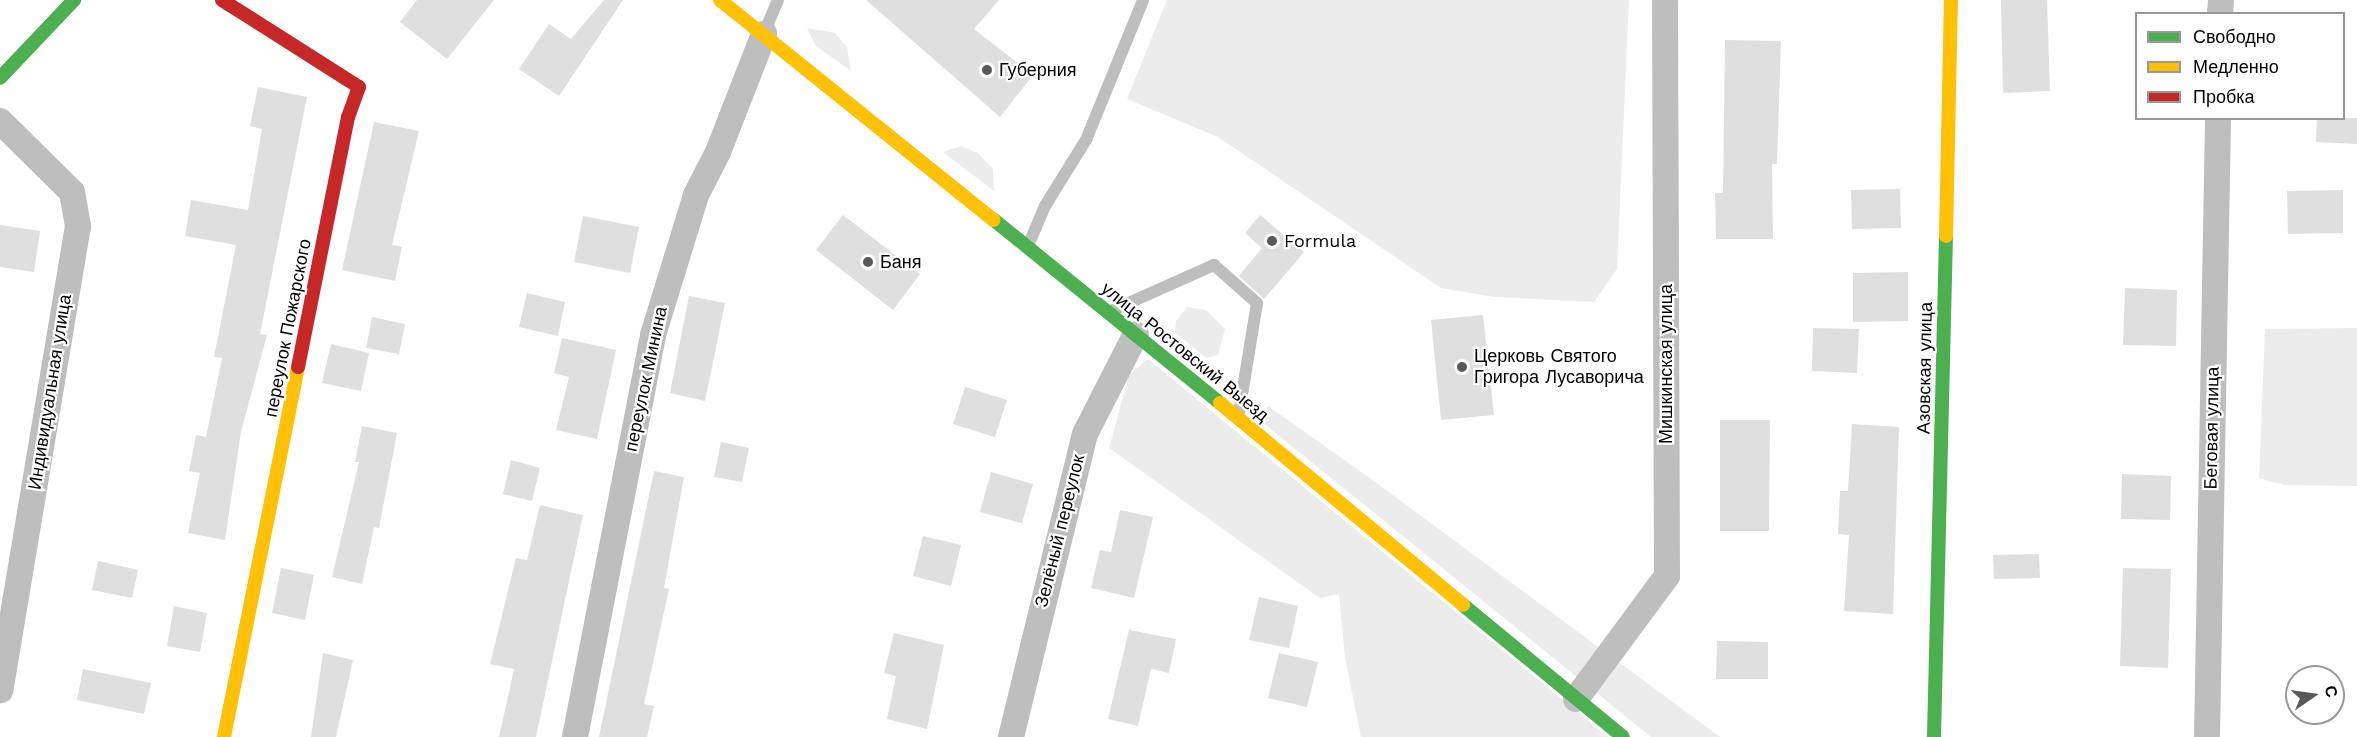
<!DOCTYPE html>
<html>
<head>
<meta charset="utf-8">
<style>
	body { margin:0 }
	#map { position:relative; width:2357px; height:737px; overflow:hidden; background:#fff; font-family:"Work Sans",sans-serif }
	div>[style] { position:absolute }
	.green>* { inset:0; background:#ececec }
	.building>* { inset:0; background:#dfdfdf }
	.lane>* { height:12px; margin:-6px; padding:0 6px; transform-origin:6px; border-radius:6px; background:#bebebe }
	.street>* { height:26px; margin:-13px; padding:0 13px; transform-origin:13px; border-radius:13px; background:#bebebe }
	.fast>* { height:14px; margin:-7px; padding:0 7px; transform-origin:7px; border-radius:7px; background:#4caf50 }
	.slow>* { height:14px; margin:-7px; padding:0 7px; transform-origin:7px; border-radius:7px; background:#ffc107 }
	.jam>* { height:14px; margin:-7px; padding:0 7px; transform-origin:7px; border-radius:7px; background:#c62828 }
	.dots>* { width:16px; height:16px; translate:-50% -50%; box-sizing:border-box; border:3px solid #fff; border-radius:50% }
	span { translate:-50% -50%; white-space:nowrap; text-align:center; line-height:1.15; -webkit-text-stroke:4.5px #fff; paint-order:stroke }
	.poi-label { font-size:18px; color:#000 }
	.left { translate:0 -50%; text-align:left }
	.street-label { font-size:18px; color:#000 }
	.legend { position:absolute; left:2135px; top:12px; width:210px; height:108px; box-sizing:border-box; background:#fff; border:2px solid #999; margin:0; padding:8px 10px; list-style:none; font-size:18px; color:#000 }
	.legend li { display:flex; align-items:center; gap:12px; height:30px }
	.legend b { width:30px; border:2px solid #999 }
	.north { position:absolute; left:2285px; top:665px; width:60px; height:60px; box-sizing:border-box; background:#fff; border:2px solid #999; border-radius:50%; rotate:77deg; font-size:16px; font-weight:700; line-height:24px; text-align:center; color:#000 }
	.north::after { content:''; display:block; margin:auto; width:21px; height:27px; background:#595959; clip-path:polygon(50% 0,100% 100%,50% 72%,0 100%) }
</style>
</head>
<body>
<div id="map">
	<div class="green">
		<i style="clip-path:polygon(1167px 0,1629px 0,1617px 269px,1594px 302px,1494px 297px,1441px 288px,1218px 137px,1127px 99px)"></i>
		<i style="clip-path:polygon(807px 28px,835px 33px,847px 47px,851px 71px,816px 46px)"></i>
		<i style="clip-path:polygon(961px 146px,978px 153px,993px 169px,994px 191px,943px 152px)"></i>
		<i style="clip-path:polygon(1187px 307px,1206px 310px,1225px 329px,1218px 355px,1206px 358px,1175px 332px,1176px 321px)"></i>
		<i style="clip-path:polygon(2357px 328px,2357px 486px,2284px 485px,2259px 478px,2265px 329px)"></i>
		<i style="clip-path:polygon(1148px 359px,1608px 737px,1361px 737px,1345px 658px,1339px 594px,1320px 598px,1109px 448px,1129px 375px)"></i>
		<i style="clip-path:polygon(1268px 406px,1367px 476px,1720px 737px,1651px 737px,1262px 422px)"></i>
	</div>
	<div class="building">
		<i style="clip-path:polygon(417px 0,494px 0,447px 59px,400px 22px)"></i>
		<i style="clip-path:polygon(604px 0,623px 0,559px 96px,519px 69px,549px 24px,571px 39px)"></i>
		<i style="clip-path:polygon(866px 0,999px 0,974px 29px,1033px 75px,1000px 117px)"></i>
		<i style="clip-path:polygon(2001px 0,2047px 0,2050px 91px,2003px 93px)"></i>
		<i style="clip-path:polygon(1725px 40px,1781px 41px,1777px 164px,1772px 164px,1773px 239px,1716px 239px,1715px 193px,1723px 193px)"></i>
		<i style="clip-path:polygon(258px 87px,307px 97px,260px 334px,267px 335px,241px 432px,225px 540px,188px 533px,200px 473px,189px 471px,196px 435px,206px 437px,222px 358px,214px 357px,236px 245px,185px 236px,191px 200px,248px 210px,262px 129px,250px 126px)"></i>
		<i style="clip-path:polygon(2317px 118px,2357px 118px,2357px 144px,2316px 142px)"></i>
		<i style="clip-path:polygon(374px 122px,419px 131px,392px 245px,402px 247px,395px 281px,342px 270px)"></i>
		<i style="clip-path:polygon(1900px 189px,1901px 228px,1852px 229px,1851px 190px)"></i>
		<i style="clip-path:polygon(2343px 190px,2343px 233px,2288px 234px,2287px 191px)"></i>
		<i style="clip-path:polygon(843px 215px,920px 274px,893px 310px,816px 250px)"></i>
		<i style="clip-path:polygon(1260px 215px,1304px 252px,1264px 299px,1239px 276px,1262px 248px,1245px 233px)"></i>
		<i style="clip-path:polygon(583px 216px,639px 227px,630px 273px,574px 262px)"></i>
		<i style="clip-path:polygon(0 225px,40px 231px,34px 272px,0 267px)"></i>
		<i style="clip-path:polygon(1908px 272px,1908px 321px,1853px 322px,1853px 273px)"></i>
		<i style="clip-path:polygon(2125px 288px,2177px 290px,2176px 346px,2123px 345px)"></i>
		<i style="clip-path:polygon(527px 293px,565px 302px,558px 336px,519px 327px)"></i>
		<i style="clip-path:polygon(689px 296px,725px 303px,705px 401px,670px 393px)"></i>
		<i style="clip-path:polygon(1483px 315px,1494px 415px,1441px 420px,1431px 320px)"></i>
		<i style="clip-path:polygon(372px 317px,405px 324px,399px 354px,366px 348px)"></i>
		<i style="clip-path:polygon(1813px 328px,1859px 329px,1857px 373px,1812px 371px)"></i>
		<i style="clip-path:polygon(562px 338px,616px 350px,597px 439px,556px 430px,569px 377px,554px 373px)"></i>
		<i style="clip-path:polygon(331px 344px,369px 353px,361px 391px,322px 383px)"></i>
		<i style="clip-path:polygon(965px 387px,1007px 400px,995px 437px,953px 424px)"></i>
		<i style="clip-path:polygon(1720px 420px,1770px 420px,1769px 531px,1720px 531px)"></i>
		<i style="clip-path:polygon(1852px 424px,1899px 427px,1893px 614px,1844px 611px,1849px 535px,1838px 534px,1840px 491px,1848px 491px)"></i>
		<i style="clip-path:polygon(362px 426px,397px 433px,379px 528px,374px 527px,362px 584px,332px 577px,359px 462px,355px 462px)"></i>
		<i style="clip-path:polygon(721px 442px,749px 448px,742px 482px,714px 477px)"></i>
		<i style="clip-path:polygon(511px 460px,540px 468px,532px 501px,503px 494px)"></i>
		<i style="clip-path:polygon(654px 471px,684px 477px,664px 588px,669px 589px,644px 704px,654px 706px,647px 737px,599px 737px)"></i>
		<i style="clip-path:polygon(991px 472px,1033px 484px,1022px 523px,980px 512px)"></i>
		<i style="clip-path:polygon(2122px 474px,2171px 476px,2170px 520px,2121px 519px)"></i>
		<i style="clip-path:polygon(540px 505px,583px 515px,536px 737px,499px 737px,514px 669px,490px 664px,516px 558px,527px 560px)"></i>
		<i style="clip-path:polygon(1120px 510px,1153px 517px,1134px 598px,1091px 588px,1100px 550px,1111px 552px)"></i>
		<i style="clip-path:polygon(923px 536px,961px 545px,951px 586px,913px 576px)"></i>
		<i style="clip-path:polygon(2039px 554px,2040px 578px,1994px 579px,1993px 555px)"></i>
		<i style="clip-path:polygon(98px 561px,138px 570px,132px 598px,92px 590px)"></i>
		<i style="clip-path:polygon(281px 568px,314px 575px,305px 620px,272px 613px)"></i>
		<i style="clip-path:polygon(2123px 568px,2171px 569px,2168px 668px,2120px 666px)"></i>
		<i style="clip-path:polygon(1259px 597px,1298px 606px,1289px 648px,1249px 640px)"></i>
		<i style="clip-path:polygon(174px 606px,207px 613px,200px 652px,167px 646px)"></i>
		<i style="clip-path:polygon(1129px 630px,1176px 639px,1169px 673px,1151px 669px,1138px 726px,1108px 719px)"></i>
		<i style="clip-path:polygon(894px 633px,944px 645px,927px 729px,887px 719px,896px 676px,884px 673px)"></i>
		<i style="clip-path:polygon(1717px 641px,1768px 642px,1768px 679px,1716px 679px)"></i>
		<i style="clip-path:polygon(323px 653px,353px 660px,336px 737px,311px 737px)"></i>
		<i style="clip-path:polygon(1279px 653px,1318px 662px,1307px 707px,1268px 698px)"></i>
		<i style="clip-path:polygon(83px 669px,151px 683px,144px 714px,77px 700px)"></i>
	</div>
	<div class="lane">
		<i style="left:764px;top:33px;width:36px;rotate:-67deg"></i>
		<i style="left:1028px;top:246px;width:43px;rotate:-67deg"></i>
		<i style="left:1045px;top:206px;width:78px;rotate:-58.2deg"></i>
		<i style="left:1086px;top:140px;width:151px;rotate:-67.8deg"></i>
		<i style="left:1113px;top:310px;width:111px;rotate:-24deg"></i>
		<i style="left:1214px;top:265px;width:57px;rotate:41.5deg"></i>
		<i style="left:1257px;top:303px;width:111px;rotate:99.3deg"></i>
	</div>
	<div class="street">
		<i style="left:2220px;top:14px;width:14px;rotate:-86deg"></i>
		<i style="left:0;top:121px;width:101px;rotate:44.6deg"></i>
		<i style="left:72px;top:192px;width:35px;rotate:80deg"></i>
		<i style="left:78px;top:226px;width:471px;rotate:99.5deg"></i>
		<i style="left:1576px;top:699px;width:153px;rotate:-53.5deg"></i>
		<i style="left:1667px;top:576px;width:576px;rotate:-90.2deg"></i>
		<i style="left:575px;top:737px;width:409px;rotate:-79deg"></i>
		<i style="left:653px;top:335px;width:146px;rotate:-72.9deg"></i>
		<i style="left:696px;top:195px;width:48px;rotate:-62.9deg"></i>
		<i style="left:718px;top:152px;width:127px;rotate:-68.7deg"></i>
		<i style="left:1011px;top:737px;width:312px;rotate:-76.3deg"></i>
		<i style="left:1085px;top:434px;width:112px;rotate:-63deg"></i>
		<i style="left:2207px;top:737px;width:619px;rotate:-88.98deg"></i>
	</div>
	<div class="fast">
		<i style="left:0;top:78px;width:108px;rotate:-46.5deg"></i>
		<i style="left:994px;top:220px;width:291px;rotate:39deg"></i>
		<i style="left:1463px;top:605px;width:207px;rotate:39.5deg"></i>
		<i style="left:1934px;top:737px;width:501px;rotate:-88.63deg"></i>
	</div>
	<div class="slow">
		<i style="left:720px;top:0;width:351px;rotate:38.8deg"></i>
		<i style="left:1946px;top:236px;width:236px;rotate:-88.8deg"></i>
		<i style="left:1220px;top:403px;width:316px;rotate:39.7deg"></i>
		<i style="left:224px;top:737px;width:377px;rotate:-78.7deg"></i>
	</div>
	<div class="jam">
		<i style="left:222px;top:0;width:162px;rotate:32.4deg"></i>
		<i style="left:359px;top:87px;width:32px;rotate:110deg"></i>
		<i style="left:348px;top:117px;width:255px;rotate:101.3deg"></i>
	</div>
	<div class="dots">
		<i style="left:987px;top:70px;background:#595959"></i>
		<i style="left:1272px;top:241px;background:#595959"></i>
		<i style="left:868px;top:262px;background:#595959"></i>
		<i style="left:1462px;top:367px;background:#595959"></i>
	</div>
	<div class="poi-label">
		<span class="left" style="left:999px;top:70px">Губерния</span>
		<span class="left" style="left:1284px;top:241px">Formula</span>
		<span class="left" style="left:880px;top:262px">Баня</span>
		<span class="left" style="left:1474px;top:367px">Церковь Святого<br>Григора Лусаворича</span>
	</div>
	<div class="street-label">
		<span style="left:288px;top:328px;rotate:-79deg">переулок Пожарского</span>
		<span style="left:1185px;top:352px;rotate:39deg">улица Ростовский Выезд</span>
		<span style="left:1666px;top:364px;rotate:-90deg">Мишкинская улица</span>
		<span style="left:1925px;top:368px;rotate:-89deg">Азовская улица</span>
		<span style="left:646px;top:379px;rotate:-78deg">переулок Минина</span>
		<span style="left:50px;top:392px;rotate:-81deg">Индивидуальная улица</span>
		<span style="left:2212px;top:428px;rotate:-89deg">Беговая улица</span>
		<span style="left:1060px;top:531px;rotate:-76deg">Зелёный переулок</span>
	</div>
	<ul class="legend">
	<li><b style="height:8px;background:#4caf50"></b>Свободно</li>
	<li><b style="height:8px;background:#ffc107"></b>Медленно</li>
	<li><b style="height:8px;background:#c62828"></b>Пробка</li>
	</ul>
	<div class="north">С</div>
</div>
</body>
</html>
